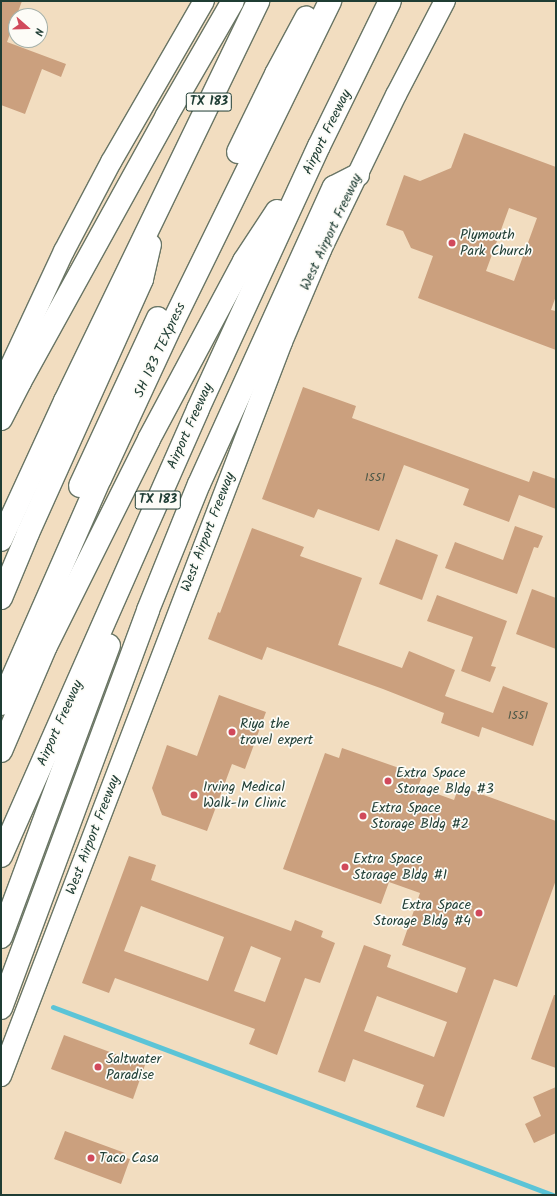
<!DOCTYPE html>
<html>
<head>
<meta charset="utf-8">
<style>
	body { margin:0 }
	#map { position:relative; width:557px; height:1196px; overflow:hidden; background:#f2ddc0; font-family:Kalam,sans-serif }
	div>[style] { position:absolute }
	.stream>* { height:5px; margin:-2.5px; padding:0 2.5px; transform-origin:2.5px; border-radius:2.5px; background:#5bc4d7 }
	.building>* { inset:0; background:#cba07e }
	.roads { filter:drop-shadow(1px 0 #697565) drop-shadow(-1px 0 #697565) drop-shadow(0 1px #697565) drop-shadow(0 -1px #697565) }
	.secondary>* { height:20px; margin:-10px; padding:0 10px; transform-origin:10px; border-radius:10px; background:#fff }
	.motorway>* { height:22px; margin:-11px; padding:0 11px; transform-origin:11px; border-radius:11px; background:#fff }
	.dots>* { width:11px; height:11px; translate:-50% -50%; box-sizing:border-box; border:2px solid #fdfcf7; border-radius:50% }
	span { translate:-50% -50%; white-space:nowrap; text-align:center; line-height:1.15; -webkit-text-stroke:3.5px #fdfcf7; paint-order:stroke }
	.number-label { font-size:12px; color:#4a5646 }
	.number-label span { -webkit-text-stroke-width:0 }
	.shield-label span { padding:1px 3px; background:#fdfcf7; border:1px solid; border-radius:3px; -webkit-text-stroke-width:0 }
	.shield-label { font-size:13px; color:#1f3d34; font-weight:700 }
	.street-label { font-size:14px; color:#1f3d34 }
	.poi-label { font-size:14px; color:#1f3d34 }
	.left { translate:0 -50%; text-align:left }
	.right { translate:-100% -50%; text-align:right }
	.frame { position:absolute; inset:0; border:2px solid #1f3d34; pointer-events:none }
	.north { position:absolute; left:8px; top:8px; width:40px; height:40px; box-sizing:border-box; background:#fdfcf7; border:1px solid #a4b0a9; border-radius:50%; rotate:110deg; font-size:11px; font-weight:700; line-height:16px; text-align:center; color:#1f3d34 }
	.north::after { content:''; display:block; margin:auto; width:14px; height:18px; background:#d1495b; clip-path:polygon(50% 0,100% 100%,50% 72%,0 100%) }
</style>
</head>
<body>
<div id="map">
	<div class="stream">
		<i style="left:53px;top:1007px;width:534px;rotate:20.61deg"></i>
	</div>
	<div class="building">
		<i style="clip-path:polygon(1px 1px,22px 1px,7px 42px,66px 64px,61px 77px,42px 69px,25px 114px,1px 105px)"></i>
		<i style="clip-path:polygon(evenodd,464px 133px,556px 167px,556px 296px,551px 310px,556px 311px,556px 350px,418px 298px,433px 256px,411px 248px,403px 231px,386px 225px,404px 175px,420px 181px,451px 168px,464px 133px,509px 208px,537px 218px,514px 281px,486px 271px,509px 208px)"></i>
		<i style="clip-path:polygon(303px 387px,356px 406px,352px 418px,529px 482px,533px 471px,556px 479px,556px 509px,519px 495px,509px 522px,463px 505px,469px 489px,404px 465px,379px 531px,318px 509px,314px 518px,262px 499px)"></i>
		<i style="clip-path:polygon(515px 526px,543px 536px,538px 548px,534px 547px,517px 594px,445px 568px,455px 542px,503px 560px)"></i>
		<i style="clip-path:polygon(252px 528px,304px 547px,300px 556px,362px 578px,338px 645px,402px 668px,409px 651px,455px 670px,445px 696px,493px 713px,503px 686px,548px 703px,533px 746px,482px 727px,479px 737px,441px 723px,444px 713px,383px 689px,267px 647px,262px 660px,208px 639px,218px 612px,220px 613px)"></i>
		<i style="clip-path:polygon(396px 539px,438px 555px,422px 600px,379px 584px)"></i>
		<i style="clip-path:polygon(532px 589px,556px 598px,556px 649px,516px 634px)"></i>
		<i style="clip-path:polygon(437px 595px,507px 621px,491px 666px,496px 667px,490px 682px,461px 671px,473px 637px,427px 621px)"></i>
		<i style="clip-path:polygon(219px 695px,266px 712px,245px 769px,232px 764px,207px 831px,162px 815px,152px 788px,167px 745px,197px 756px)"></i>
		<i style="clip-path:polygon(evenodd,342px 748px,422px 776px,418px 787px,454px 800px,459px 786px,556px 821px,556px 880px,517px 987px,494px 979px,444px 1117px,416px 1107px,424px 1085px,353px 1059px,345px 1082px,318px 1072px,364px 945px,391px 955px,387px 967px,457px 993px,466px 968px,402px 945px,420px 893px,389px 882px,381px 904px,283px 869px,325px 753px,339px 758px,342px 748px,377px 996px,447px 1022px,434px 1057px,364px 1031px,377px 996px)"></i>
		<i style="clip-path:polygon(evenodd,129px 856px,156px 865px,151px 880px,291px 931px,295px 920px,323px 931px,321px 937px,335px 943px,320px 983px,305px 978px,277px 1055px,249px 1044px,255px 1029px,115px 978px,109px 993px,82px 983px,129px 856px,141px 906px,224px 937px,208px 981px,124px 951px,141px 906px,129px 856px,251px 946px,281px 958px,265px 1002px,234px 991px,251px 946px)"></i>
		<i style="clip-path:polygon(554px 995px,556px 995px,556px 1068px,531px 1059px)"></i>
		<i style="clip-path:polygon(64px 1035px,145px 1065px,133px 1099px,51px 1069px)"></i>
		<i style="clip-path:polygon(556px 1087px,556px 1133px,534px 1143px,525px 1124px,541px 1116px,533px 1097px)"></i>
		<i style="clip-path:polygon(65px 1131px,125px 1153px,123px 1157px,130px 1159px,121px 1184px,54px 1159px)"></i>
	</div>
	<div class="roads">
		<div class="secondary">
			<i style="left:1px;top:386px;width:149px;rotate:-65deg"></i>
			<i style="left:64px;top:251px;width:101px;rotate:-62.2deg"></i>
			<i style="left:111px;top:162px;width:186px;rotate:-60deg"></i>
			<i style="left:1px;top:1076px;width:786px;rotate:-69.05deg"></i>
			<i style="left:282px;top:342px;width:100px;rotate:-67deg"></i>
			<i style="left:321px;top:250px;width:172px;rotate:-64.2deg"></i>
			<i style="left:396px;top:95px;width:106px;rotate:-62.5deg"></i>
		</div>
		<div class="motorway">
			<i style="left:238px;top:152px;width:87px;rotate:-64deg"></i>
			<i style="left:276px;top:74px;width:64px;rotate:-61.8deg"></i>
			<i style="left:1px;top:419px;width:42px;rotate:-62.8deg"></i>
			<i style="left:20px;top:382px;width:303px;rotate:-61.1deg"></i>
			<i style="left:166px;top:117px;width:134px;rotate:-60deg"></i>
			<i style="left:80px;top:486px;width:185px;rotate:-65.1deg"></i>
			<i style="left:1px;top:540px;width:153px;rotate:-65.3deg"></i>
			<i style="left:65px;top:401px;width:444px;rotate:-64.2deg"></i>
			<i style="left:1px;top:598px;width:70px;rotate:-67.4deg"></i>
			<i style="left:28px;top:533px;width:278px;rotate:-65.8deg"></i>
			<i style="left:142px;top:279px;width:35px;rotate:-77deg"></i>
			<i style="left:1px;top:704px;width:246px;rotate:-66.3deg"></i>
			<i style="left:100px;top:479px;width:169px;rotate:-65.1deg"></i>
			<i style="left:171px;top:326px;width:362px;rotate:-63.9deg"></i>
			<i style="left:1px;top:751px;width:114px;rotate:-66.8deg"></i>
			<i style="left:46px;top:646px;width:231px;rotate:-63.5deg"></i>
			<i style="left:149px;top:439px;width:202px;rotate:-61.9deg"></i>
			<i style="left:244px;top:261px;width:60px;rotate:-56.6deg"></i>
			<i style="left:1px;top:856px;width:488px;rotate:-66.2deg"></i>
			<i style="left:198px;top:409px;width:289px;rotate:-65.3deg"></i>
			<i style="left:319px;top:146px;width:161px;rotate:-63.9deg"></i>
			<i style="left:1px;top:937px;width:311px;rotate:-69.7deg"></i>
			<i style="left:1px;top:1008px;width:424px;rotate:-69.7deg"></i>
			<i style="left:148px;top:610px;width:136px;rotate:-68deg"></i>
			<i style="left:199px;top:484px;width:326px;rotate:-65.6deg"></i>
			<i style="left:334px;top:187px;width:27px;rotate:-27deg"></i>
		</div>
	</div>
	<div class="dots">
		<i style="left:452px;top:243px;background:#d1495b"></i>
		<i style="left:232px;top:732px;background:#d1495b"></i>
		<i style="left:388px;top:781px;background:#d1495b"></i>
		<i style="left:194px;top:795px;background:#d1495b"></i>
		<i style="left:363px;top:816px;background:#d1495b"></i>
		<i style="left:345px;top:867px;background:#d1495b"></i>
		<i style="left:479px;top:913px;background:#d1495b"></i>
		<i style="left:98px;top:1067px;background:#d1495b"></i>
		<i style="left:91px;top:1158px;background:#d1495b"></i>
	</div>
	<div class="number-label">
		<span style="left:375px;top:478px">1551</span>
		<span style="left:518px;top:716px">1551</span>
	</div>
	<div class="shield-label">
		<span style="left:209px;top:102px">TX 183</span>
		<span style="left:158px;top:500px">TX 183</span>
	</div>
	<div class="street-label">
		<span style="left:327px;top:132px;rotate:-64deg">Airport Freeway</span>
		<span style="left:331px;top:232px;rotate:-65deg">West Airport Freeway</span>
		<span style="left:160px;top:350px;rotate:-65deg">SH 183 TEXpress</span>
		<span style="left:190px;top:426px;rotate:-66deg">Airport Freeway</span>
		<span style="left:208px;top:532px;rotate:-69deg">West Airport Freeway</span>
		<span style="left:60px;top:723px;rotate:-66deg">Airport Freeway</span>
		<span style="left:93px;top:835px;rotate:-69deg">West Airport Freeway</span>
	</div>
	<div class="poi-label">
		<span class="left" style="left:460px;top:243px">Plymouth<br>Park Church</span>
		<span class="left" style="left:240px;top:732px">Riya the<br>travel expert</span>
		<span class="left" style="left:396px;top:781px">Extra Space<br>Storage Bldg #3</span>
		<span class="left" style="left:203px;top:795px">Irving Medical<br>Walk-In Clinic</span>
		<span class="left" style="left:371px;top:816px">Extra Space<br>Storage Bldg #2</span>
		<span class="left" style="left:353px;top:867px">Extra Space<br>Storage Bldg #1</span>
		<span class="right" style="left:471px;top:913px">Extra Space<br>Storage Bldg #4</span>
		<span class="left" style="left:106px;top:1067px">Saltwater<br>Paradise</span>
		<span class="left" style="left:99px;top:1158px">Taco Casa</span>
	</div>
	<div class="frame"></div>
	<div class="north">N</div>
</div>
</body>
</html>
